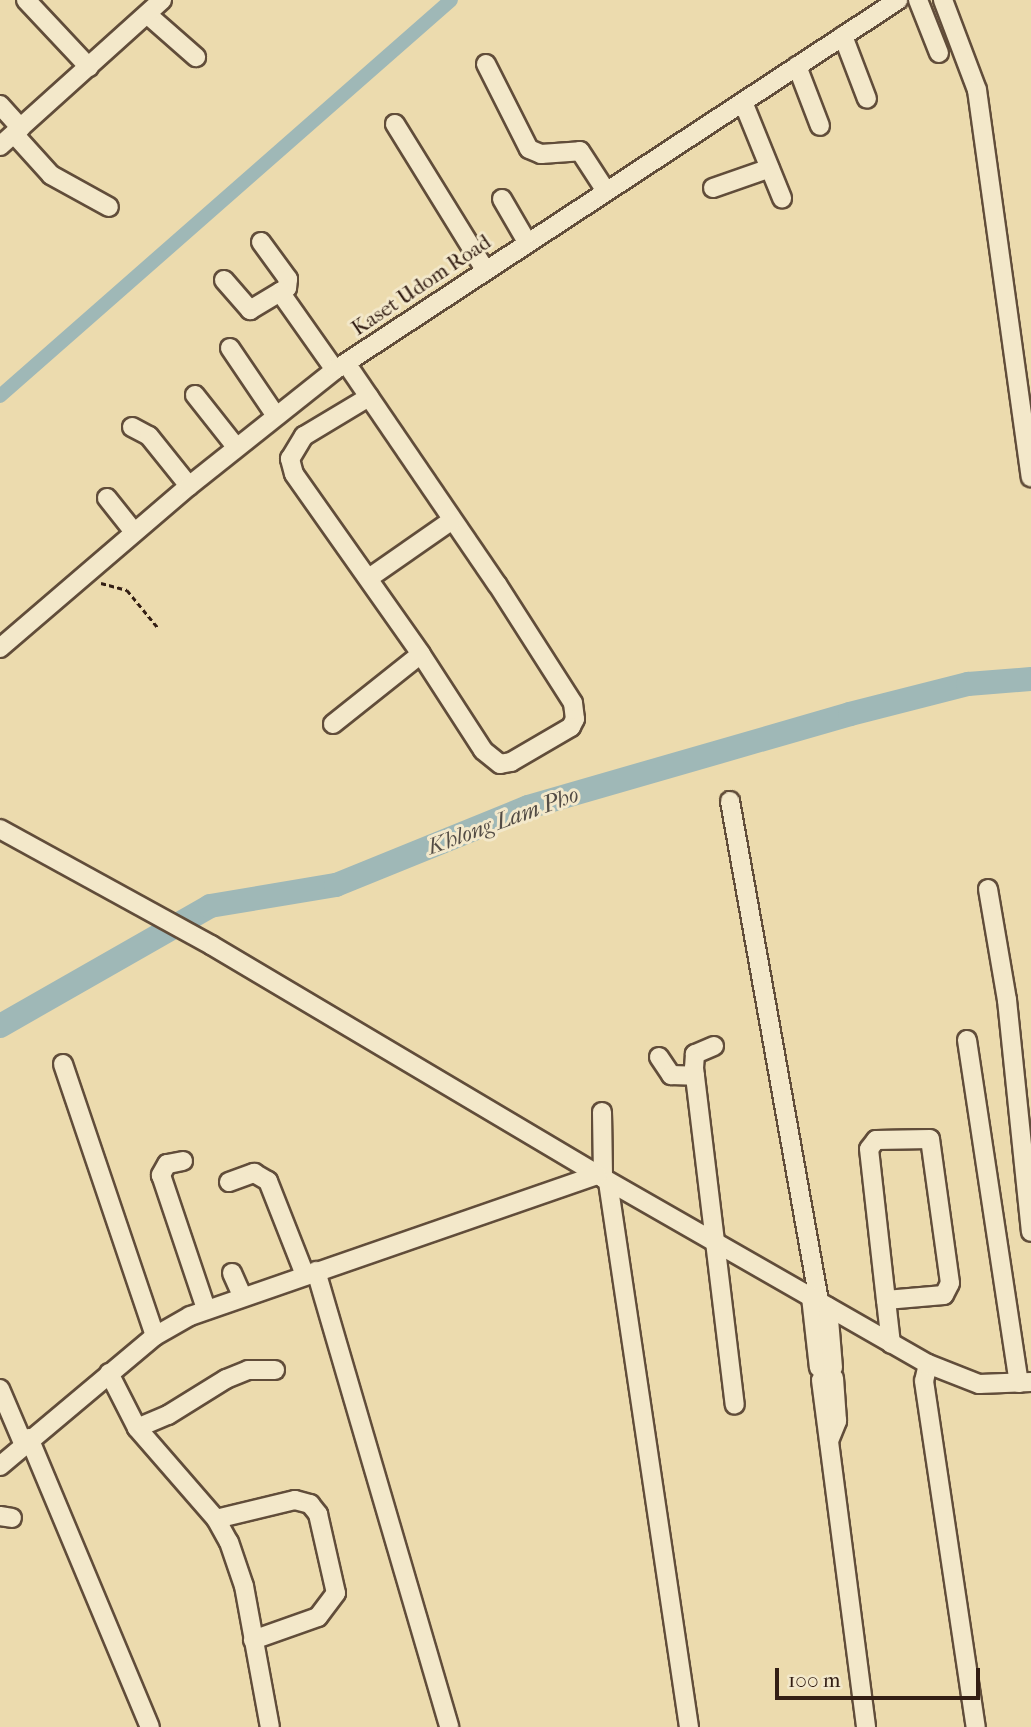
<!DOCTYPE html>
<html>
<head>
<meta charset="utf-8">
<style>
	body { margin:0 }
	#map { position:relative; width:1031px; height:1727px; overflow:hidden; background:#ecdbae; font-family:"IM FELL French Canon",serif }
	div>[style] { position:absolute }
	.canal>* { height:14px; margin:-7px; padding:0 7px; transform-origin:7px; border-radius:7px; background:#9fb8b7 }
	.river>* { height:24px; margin:-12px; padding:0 12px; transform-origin:12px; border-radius:12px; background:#9fb8b7 }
	.path>* { height:2.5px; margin-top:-1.25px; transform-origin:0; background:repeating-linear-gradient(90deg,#331e14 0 5px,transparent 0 8.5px) }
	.roads { filter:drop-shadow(2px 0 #614d3a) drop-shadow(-2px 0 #614d3a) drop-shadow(0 2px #614d3a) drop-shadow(0 -2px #614d3a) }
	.minor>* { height:18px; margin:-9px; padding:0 9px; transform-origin:9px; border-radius:9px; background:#f3e8ca }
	span { translate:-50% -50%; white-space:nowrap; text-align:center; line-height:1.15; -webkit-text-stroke:6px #f3e8ca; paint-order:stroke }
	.street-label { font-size:21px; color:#331e14 }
	.water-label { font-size:23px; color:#534c45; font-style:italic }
	.scale { position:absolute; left:775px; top:1668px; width:205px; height:32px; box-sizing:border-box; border:4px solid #331e14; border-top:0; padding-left:9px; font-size:21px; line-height:24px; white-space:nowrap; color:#331e14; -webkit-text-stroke:5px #f3e8ca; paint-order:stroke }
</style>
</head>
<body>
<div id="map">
	<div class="canal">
		<i style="left:0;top:396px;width:600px;rotate:-41.28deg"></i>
	</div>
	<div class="river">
		<i style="left:0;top:1026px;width:242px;rotate:-29.7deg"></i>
		<i style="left:210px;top:906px;width:128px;rotate:-9.5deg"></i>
		<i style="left:336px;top:885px;width:207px;rotate:-22.1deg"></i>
		<i style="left:528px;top:807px;width:335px;rotate:-16.1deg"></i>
		<i style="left:850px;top:714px;width:122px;rotate:-14.3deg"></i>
		<i style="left:968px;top:684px;width:63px;rotate:-4.5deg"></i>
	</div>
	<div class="path">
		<i style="left:101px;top:583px;width:27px;rotate:15deg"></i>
		<i style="left:127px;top:590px;width:50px;rotate:50.6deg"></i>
	</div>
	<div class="roads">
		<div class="minor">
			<i style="left:26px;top:0;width:92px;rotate:46.8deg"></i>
			<i style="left:918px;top:0;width:57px;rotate:68.4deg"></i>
			<i style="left:943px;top:0;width:96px;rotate:69.3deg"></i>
			<i style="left:977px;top:90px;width:391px;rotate:82.1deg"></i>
			<i style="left:148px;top:15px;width:64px;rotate:41.2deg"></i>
			<i style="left:843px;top:36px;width:67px;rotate:69.1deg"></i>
			<i style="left:486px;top:64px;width:95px;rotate:63.2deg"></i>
			<i style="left:529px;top:149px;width:13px;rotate:23deg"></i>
			<i style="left:541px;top:154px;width:39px;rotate:-4deg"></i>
			<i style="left:580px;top:151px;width:48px;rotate:57deg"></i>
			<i style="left:797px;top:66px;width:64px;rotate:69deg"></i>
			<i style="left:743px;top:102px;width:104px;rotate:67.9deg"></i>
			<i style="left:0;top:105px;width:31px;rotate:48deg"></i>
			<i style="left:395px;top:124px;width:172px;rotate:58.3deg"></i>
			<i style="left:14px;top:134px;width:55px;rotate:47.9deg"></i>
			<i style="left:51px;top:175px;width:66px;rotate:28.9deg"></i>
			<i style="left:0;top:146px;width:218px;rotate:-42deg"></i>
			<i style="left:713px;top:188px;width:60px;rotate:-19.3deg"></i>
			<i style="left:502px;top:199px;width:50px;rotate:59.8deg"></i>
			<i style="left:261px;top:242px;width:46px;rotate:53.9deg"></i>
			<i style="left:288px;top:279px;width:9px;rotate:96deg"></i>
			<i style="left:287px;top:288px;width:8px;rotate:150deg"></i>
			<i style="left:224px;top:280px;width:40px;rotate:49deg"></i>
			<i style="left:250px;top:310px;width:35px;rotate:-31deg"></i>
			<i style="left:280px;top:292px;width:95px;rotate:54.8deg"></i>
			<i style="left:230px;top:348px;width:82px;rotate:55.9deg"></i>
			<i style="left:346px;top:363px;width:268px;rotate:55.7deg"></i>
			<i style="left:497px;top:584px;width:141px;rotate:57.4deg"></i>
			<i style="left:573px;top:703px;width:16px;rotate:83deg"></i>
			<i style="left:575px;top:719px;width:9px;rotate:117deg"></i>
			<i style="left:571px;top:727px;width:69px;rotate:149.7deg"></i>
			<i style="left:511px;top:762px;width:11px;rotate:170deg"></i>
			<i style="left:500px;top:764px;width:22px;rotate:-141deg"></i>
			<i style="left:483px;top:750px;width:114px;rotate:-122.9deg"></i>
			<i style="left:195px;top:395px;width:66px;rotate:51.7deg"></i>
			<i style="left:132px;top:427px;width:19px;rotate:28deg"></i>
			<i style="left:149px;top:436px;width:64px;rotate:51.3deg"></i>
			<i style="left:107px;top:498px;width:43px;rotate:51.5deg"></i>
			<i style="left:369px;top:578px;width:101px;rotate:-34.9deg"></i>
			<i style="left:0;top:648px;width:249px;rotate:-40.6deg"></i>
			<i style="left:189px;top:486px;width:186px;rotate:-38.5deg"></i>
			<i style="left:335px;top:370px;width:674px;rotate:-33.31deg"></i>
			<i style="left:333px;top:724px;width:112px;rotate:-38.5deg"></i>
			<i style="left:421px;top:654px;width:220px;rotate:-125.2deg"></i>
			<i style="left:294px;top:474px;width:16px;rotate:-105deg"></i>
			<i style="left:290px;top:459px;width:27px;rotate:-59deg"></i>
			<i style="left:304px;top:436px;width:76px;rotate:-31deg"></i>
			<i style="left:730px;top:801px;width:508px;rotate:79.91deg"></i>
			<i style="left:0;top:829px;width:241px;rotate:28.8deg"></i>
			<i style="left:211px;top:945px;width:456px;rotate:30.7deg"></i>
			<i style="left:603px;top:1178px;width:374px;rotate:29.8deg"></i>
			<i style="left:928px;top:1364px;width:55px;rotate:21.4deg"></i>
			<i style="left:979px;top:1384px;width:52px;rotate:-2.2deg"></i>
			<i style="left:988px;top:889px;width:113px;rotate:80.3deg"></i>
			<i style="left:1007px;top:1000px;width:233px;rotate:84.1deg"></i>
			<i style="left:967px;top:1040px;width:347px;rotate:81.4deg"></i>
			<i style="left:714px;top:1046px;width:21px;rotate:157deg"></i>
			<i style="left:695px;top:1054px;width:14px;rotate:94deg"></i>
			<i style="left:694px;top:1068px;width:339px;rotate:83.1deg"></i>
			<i style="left:659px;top:1057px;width:22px;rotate:56deg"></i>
			<i style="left:671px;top:1075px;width:24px;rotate:2deg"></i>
			<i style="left:63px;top:1064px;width:287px;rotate:71.3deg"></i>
			<i style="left:602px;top:1112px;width:66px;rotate:89.1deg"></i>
			<i style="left:183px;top:1161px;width:16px;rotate:169deg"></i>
			<i style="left:167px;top:1164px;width:13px;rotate:119deg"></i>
			<i style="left:161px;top:1175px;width:141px;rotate:71.4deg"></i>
			<i style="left:229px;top:1182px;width:27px;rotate:-20deg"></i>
			<i style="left:254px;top:1173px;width:16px;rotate:30deg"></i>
			<i style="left:268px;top:1181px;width:101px;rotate:68.5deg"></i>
			<i style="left:608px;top:1182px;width:551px;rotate:81.55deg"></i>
			<i style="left:316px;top:1271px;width:475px;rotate:73.7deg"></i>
			<i style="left:232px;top:1273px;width:24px;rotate:66deg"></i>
			<i style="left:811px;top:1297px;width:71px;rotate:83.6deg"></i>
			<i style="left:886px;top:1300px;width:58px;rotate:-4.9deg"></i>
			<i style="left:944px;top:1295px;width:13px;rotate:-63deg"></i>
			<i style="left:950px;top:1283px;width:145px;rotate:-97.9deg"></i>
			<i style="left:930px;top:1139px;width:54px;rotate:178.9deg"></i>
			<i style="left:876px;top:1140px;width:11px;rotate:128deg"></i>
			<i style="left:869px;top:1149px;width:152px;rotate:83.6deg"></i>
			<i style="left:886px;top:1300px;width:44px;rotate:83.5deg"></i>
			<i style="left:828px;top:1307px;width:61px;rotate:85.3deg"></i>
			<i style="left:928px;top:1364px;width:17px;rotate:103deg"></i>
			<i style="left:924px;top:1381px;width:350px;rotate:81.5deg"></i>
			<i style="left:109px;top:1373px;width:62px;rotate:63deg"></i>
			<i style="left:137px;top:1428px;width:121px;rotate:49deg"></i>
			<i style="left:216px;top:1519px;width:26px;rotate:61deg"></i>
			<i style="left:229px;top:1542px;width:46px;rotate:71.2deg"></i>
			<i style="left:244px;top:1586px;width:143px;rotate:79.6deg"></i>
			<i style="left:821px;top:1380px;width:350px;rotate:82.6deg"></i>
			<i style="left:0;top:1389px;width:59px;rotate:66.9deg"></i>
			<i style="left:137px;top:1428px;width:34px;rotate:-23deg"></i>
			<i style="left:168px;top:1415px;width:68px;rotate:-31.8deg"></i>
			<i style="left:226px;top:1379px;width:24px;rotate:-22deg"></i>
			<i style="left:248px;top:1370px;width:27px"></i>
			<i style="left:29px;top:1438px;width:313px;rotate:67.3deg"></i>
			<i style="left:829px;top:1441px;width:22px;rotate:-68deg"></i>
			<i style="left:837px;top:1421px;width:43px;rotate:-94deg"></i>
			<i style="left:0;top:1466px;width:202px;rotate:-40deg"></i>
			<i style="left:155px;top:1336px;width:40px;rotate:-29.7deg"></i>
			<i style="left:190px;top:1316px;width:431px;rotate:-19.1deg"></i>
			<i style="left:0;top:1516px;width:12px;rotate:9deg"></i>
			<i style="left:216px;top:1519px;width:81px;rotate:-13.5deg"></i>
			<i style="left:295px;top:1500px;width:16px;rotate:15deg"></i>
			<i style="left:310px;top:1504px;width:13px;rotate:51deg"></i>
			<i style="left:318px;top:1514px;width:81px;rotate:77.2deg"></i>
			<i style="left:336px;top:1593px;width:30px;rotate:127deg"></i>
			<i style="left:318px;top:1617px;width:69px;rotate:160.5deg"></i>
		</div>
	</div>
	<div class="street-label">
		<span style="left:421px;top:285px;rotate:-34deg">Kaset Udom Road</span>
	</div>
	<div class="water-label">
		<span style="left:503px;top:821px;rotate:-20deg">Khlong Lam Pho</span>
	</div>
	<div class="scale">100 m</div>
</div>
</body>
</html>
